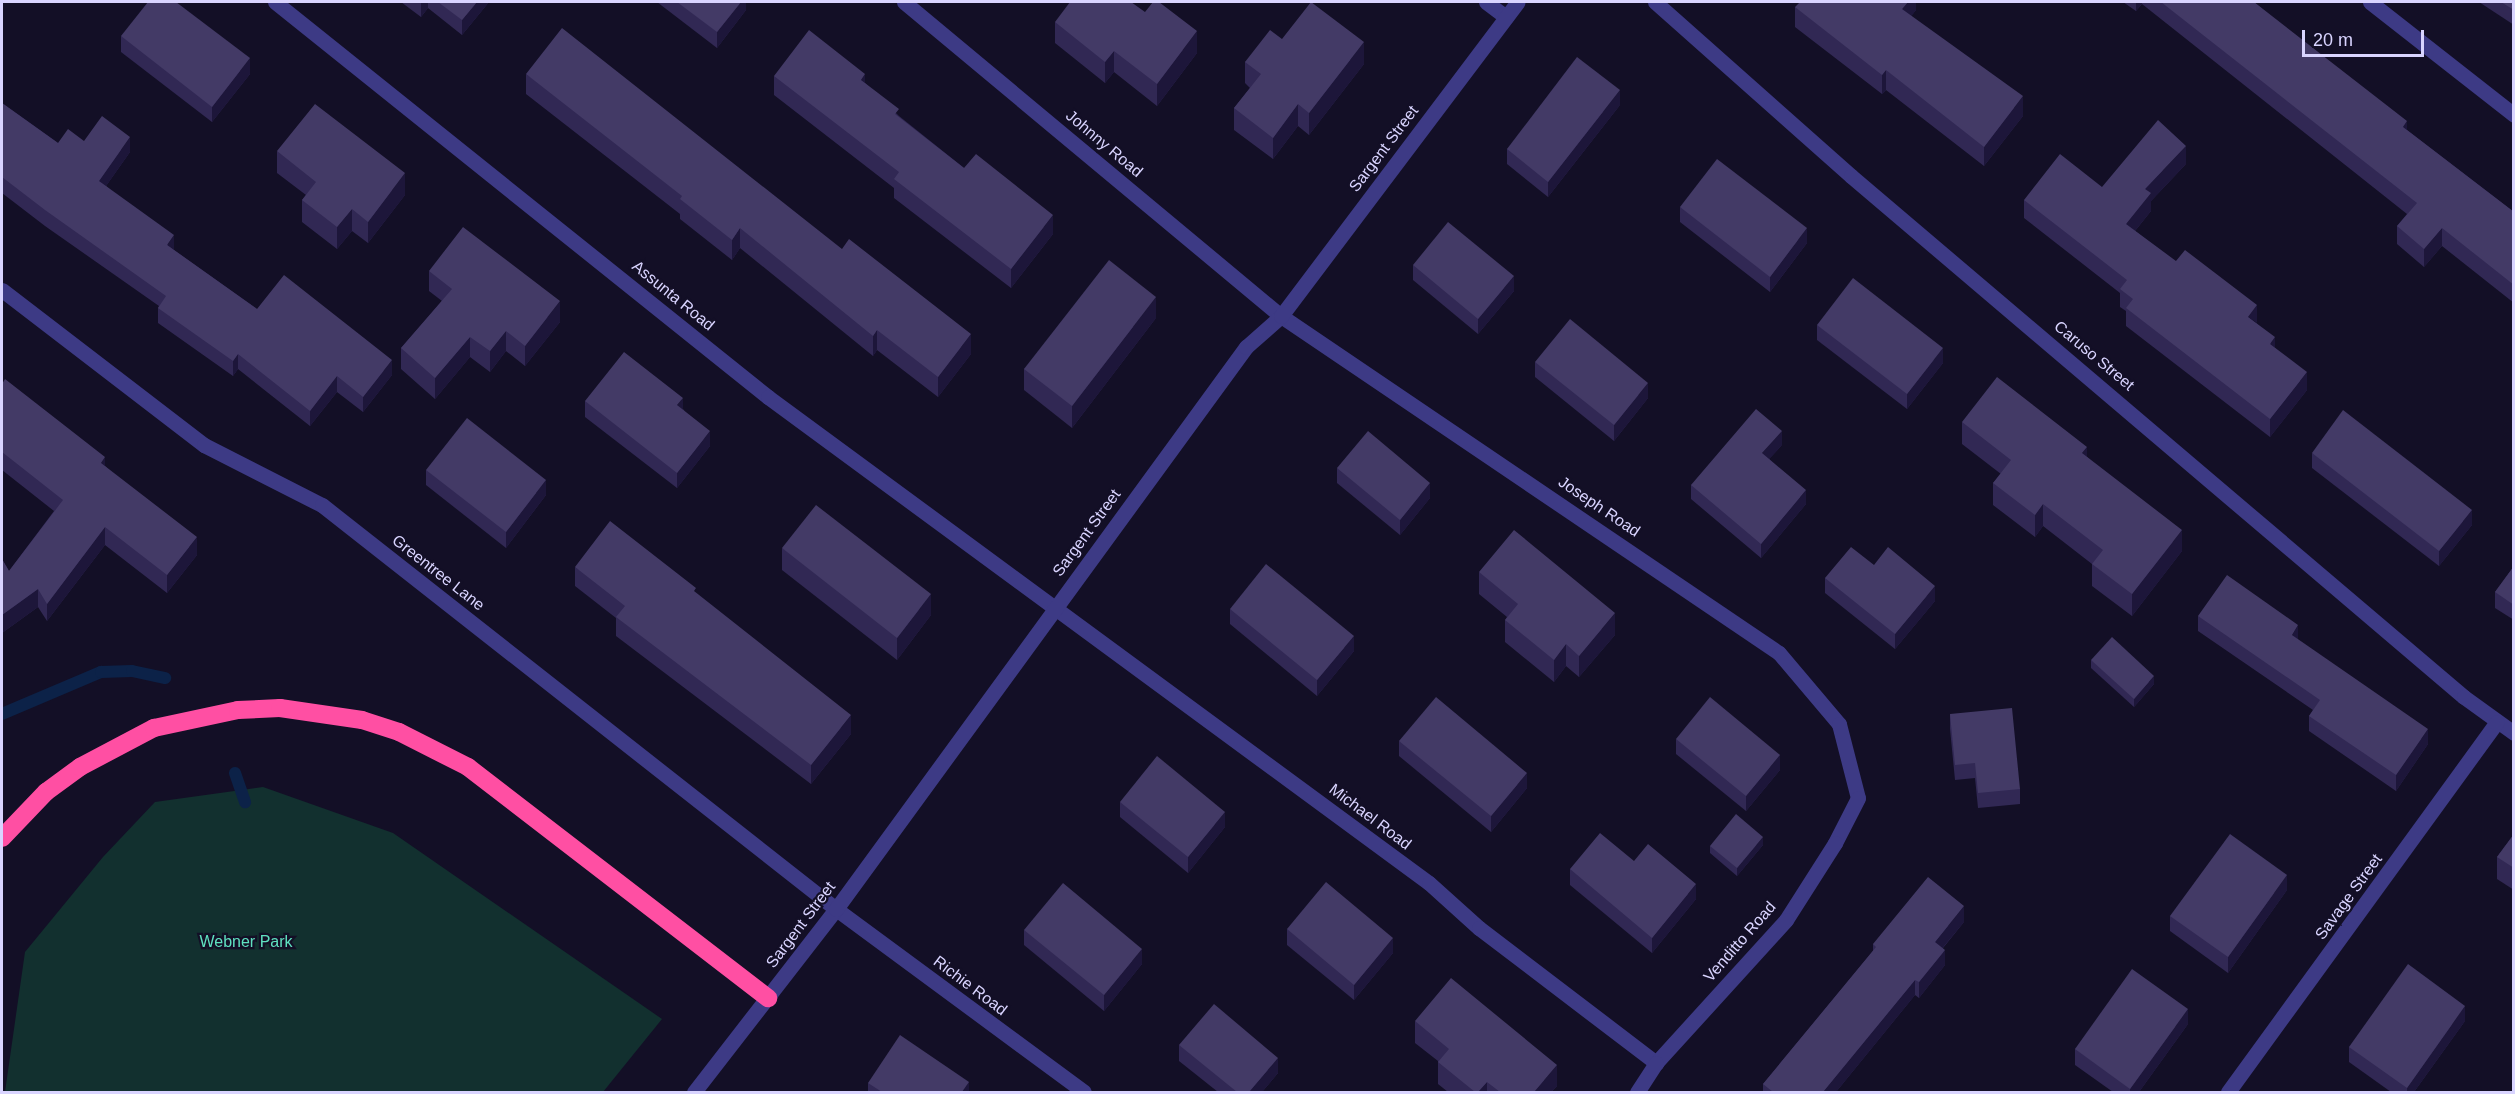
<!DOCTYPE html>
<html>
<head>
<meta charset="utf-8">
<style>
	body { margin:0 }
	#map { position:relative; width:2515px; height:1094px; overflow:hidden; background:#130f26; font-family:Arial,sans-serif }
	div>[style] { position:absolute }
	.green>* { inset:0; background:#12302f }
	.stream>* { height:12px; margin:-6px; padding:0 6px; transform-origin:6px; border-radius:6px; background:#0c2248 }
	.minor>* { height:15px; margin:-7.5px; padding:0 7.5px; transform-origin:7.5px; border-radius:7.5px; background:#3d3a85 }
	.highway>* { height:18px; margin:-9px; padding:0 9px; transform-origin:9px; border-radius:9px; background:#ff4fa3 }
	.wall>* { inset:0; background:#312854 }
	.shaded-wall>* { inset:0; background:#1d163a }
	.building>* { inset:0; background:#433a66 }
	span { translate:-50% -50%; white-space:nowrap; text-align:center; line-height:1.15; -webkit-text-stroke:4.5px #130f26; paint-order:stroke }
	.street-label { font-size:16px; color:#d9d4ff }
	.park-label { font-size:16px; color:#5fe0c0 }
	.frame { position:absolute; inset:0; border:3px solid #d9d4ff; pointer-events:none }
	.scale { position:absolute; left:2302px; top:30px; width:122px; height:27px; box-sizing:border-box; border:3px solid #d9d4ff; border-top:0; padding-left:8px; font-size:18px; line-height:21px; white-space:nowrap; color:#d9d4ff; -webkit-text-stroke:4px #130f26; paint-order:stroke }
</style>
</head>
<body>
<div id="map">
	<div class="green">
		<i style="clip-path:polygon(263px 787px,393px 833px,662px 1019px,603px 1092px,5px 1092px,25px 952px,103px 857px,155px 802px)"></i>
	</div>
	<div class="stream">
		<i style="left:2px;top:714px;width:108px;rotate:-23deg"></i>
		<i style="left:101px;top:672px;width:31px;rotate:-2deg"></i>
		<i style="left:132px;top:671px;width:34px;rotate:12deg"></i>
		<i style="left:235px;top:773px;width:31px;rotate:71deg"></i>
	</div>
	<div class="minor">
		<i style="left:275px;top:2px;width:632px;rotate:38.7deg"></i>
		<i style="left:768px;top:397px;width:820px;rotate:36.33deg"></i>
		<i style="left:1429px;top:883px;width:67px;rotate:42deg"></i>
		<i style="left:1479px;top:928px;width:223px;rotate:37.3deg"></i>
		<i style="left:904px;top:2px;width:491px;rotate:39.8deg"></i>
		<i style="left:1281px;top:316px;width:601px;rotate:34.09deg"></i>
		<i style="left:1779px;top:653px;width:93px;rotate:49.8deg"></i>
		<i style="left:1839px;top:724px;width:76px;rotate:75.6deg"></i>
		<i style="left:1858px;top:798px;width:51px;rotate:117.1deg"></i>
		<i style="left:1835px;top:843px;width:91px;rotate:122.5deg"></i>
		<i style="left:1786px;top:920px;width:193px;rotate:132.3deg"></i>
		<i style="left:1656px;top:1063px;width:35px;rotate:123deg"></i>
		<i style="left:1486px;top:2px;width:25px;rotate:37deg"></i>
		<i style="left:1655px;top:2px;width:262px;rotate:41.6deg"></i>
		<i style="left:1851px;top:176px;width:804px;rotate:40.36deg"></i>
		<i style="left:2464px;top:697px;width:62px;rotate:35.8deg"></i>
		<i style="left:2370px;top:2px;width:183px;rotate:38.1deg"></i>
		<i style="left:2px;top:290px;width:255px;rotate:37.5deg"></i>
		<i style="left:204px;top:445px;width:132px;rotate:27deg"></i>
		<i style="left:322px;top:505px;width:654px;rotate:38.17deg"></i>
		<i style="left:836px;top:909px;width:308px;rotate:36.4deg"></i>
		<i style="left:694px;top:1092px;width:232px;rotate:-52.2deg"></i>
		<i style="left:836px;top:909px;width:696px;rotate:-53.89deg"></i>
		<i style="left:1246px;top:347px;width:47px;rotate:-41.5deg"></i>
		<i style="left:1281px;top:316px;width:393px;rotate:-53deg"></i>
		<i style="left:2228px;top:1092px;width:457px;rotate:-54deg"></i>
	</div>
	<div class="highway">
		<i style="left:2px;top:838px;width:64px;rotate:-46.3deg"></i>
		<i style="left:46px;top:792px;width:42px;rotate:-36.3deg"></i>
		<i style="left:80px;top:767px;width:84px;rotate:-27.8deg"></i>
		<i style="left:154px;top:728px;width:86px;rotate:-12.1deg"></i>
		<i style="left:238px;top:710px;width:42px;rotate:-2.7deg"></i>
		<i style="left:280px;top:708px;width:83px;rotate:8.3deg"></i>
		<i style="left:362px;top:720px;width:39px;rotate:18deg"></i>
		<i style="left:399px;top:732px;width:77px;rotate:26.9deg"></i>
		<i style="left:468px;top:767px;width:379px;rotate:37.6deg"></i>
	</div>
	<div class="wall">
		<i style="clip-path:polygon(401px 2px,489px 2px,462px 35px,428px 8px,421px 17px)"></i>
		<i style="clip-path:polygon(657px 2px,746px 2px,746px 10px,717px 48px)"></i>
		<i style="clip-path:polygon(1916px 2px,1916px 10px,1911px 16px,2023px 116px,1984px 166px,1886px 90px,1882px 94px,1795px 27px,1795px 7px)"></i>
		<i style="clip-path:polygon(2123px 2px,2254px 2px,2407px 130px,2514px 212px,2514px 303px,2442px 246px,2424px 267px,2397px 244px,2397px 226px,2407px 214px,2142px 4px,2136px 11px)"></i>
		<i style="clip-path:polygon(2479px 2px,2514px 2px,2514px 25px)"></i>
		<i style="clip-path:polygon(1055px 22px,1197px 53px,1157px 106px,1114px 72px,1105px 83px,1055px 43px)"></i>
		<i style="clip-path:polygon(121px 36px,250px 74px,212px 122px,121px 52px)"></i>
		<i style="clip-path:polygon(1282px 39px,1364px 64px,1309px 135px,1298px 126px,1273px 159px,1234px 130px,1234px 108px,1250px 88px,1245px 83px,1245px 62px)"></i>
		<i style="clip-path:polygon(526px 74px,971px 354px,938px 397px,877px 350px,873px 356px,740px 248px,732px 260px,680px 219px,680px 214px,526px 94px)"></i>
		<i style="clip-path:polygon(774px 76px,865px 83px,899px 116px,964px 168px,1053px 234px,1011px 288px,894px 198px,894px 188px,774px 95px)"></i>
		<i style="clip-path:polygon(2px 103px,58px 143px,84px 141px,130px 152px,106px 186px,174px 250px,257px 309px,392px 375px,363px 412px,337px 392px,310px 426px,238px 369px,233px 376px,158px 323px,158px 308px,159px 306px,45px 226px,2px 193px)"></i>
		<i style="clip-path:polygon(1620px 105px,1548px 197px,1507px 164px,1507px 149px)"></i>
		<i style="clip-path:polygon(277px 151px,405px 195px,368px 243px,352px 231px,337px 249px,302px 222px,302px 200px,306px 195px,277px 173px)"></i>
		<i style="clip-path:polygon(2186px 164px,2151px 201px,2151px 211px,2135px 231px,2257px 324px,2307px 390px,2270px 437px,2126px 326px,2126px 311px,2120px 307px,2120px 293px,2024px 218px,2024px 200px,2102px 187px)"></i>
		<i style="clip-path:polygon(1680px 207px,1807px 243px,1770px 292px,1680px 222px)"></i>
		<i style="clip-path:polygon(1413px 265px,1514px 291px,1478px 334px,1413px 280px)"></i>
		<i style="clip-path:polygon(429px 271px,560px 322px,525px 366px,506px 351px,490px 372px,470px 357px,435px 399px,401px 369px,401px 348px,442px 301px,429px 291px)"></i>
		<i style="clip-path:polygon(1156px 318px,1072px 428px,1024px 390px,1024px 369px)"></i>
		<i style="clip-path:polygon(1817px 325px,1943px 363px,1907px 409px,1817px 340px)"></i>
		<i style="clip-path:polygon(1535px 362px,1648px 398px,1614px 441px,1535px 377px)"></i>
		<i style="clip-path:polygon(2px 384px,105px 466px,197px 555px,167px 593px,105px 545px,47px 621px,38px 607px,2px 633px,2px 559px,9px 571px,54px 511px,2px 470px)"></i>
		<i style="clip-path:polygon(585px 401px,683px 409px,710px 446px,677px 488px,585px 417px)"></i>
		<i style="clip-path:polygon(1962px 422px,2087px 457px,2182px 551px,2132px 616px,2092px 586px,2092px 564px,2043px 526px,2035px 537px,1993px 505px,1993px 483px,2001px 474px,1962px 444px)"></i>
		<i style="clip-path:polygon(1782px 445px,1769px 459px,1806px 504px,1761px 558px,1691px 499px,1691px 485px)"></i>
		<i style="clip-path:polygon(2312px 453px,2472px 525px,2439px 566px,2312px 468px)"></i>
		<i style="clip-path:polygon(1337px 468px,1430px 498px,1400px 535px,1337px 483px)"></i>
		<i style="clip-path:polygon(426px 470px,546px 495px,506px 548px,426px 485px)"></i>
		<i style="clip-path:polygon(782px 548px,931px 615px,897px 660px,782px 570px)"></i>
		<i style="clip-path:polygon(1874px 565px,1935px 601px,1895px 649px,1825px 593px,1825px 578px)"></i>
		<i style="clip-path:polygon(2514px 566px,2514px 620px,2495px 608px,2495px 592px)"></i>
		<i style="clip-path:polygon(575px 567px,851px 734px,811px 784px,616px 636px,616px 618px,575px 586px)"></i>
		<i style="clip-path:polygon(1479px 572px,1615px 635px,1579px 677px,1566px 666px,1554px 682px,1505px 642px,1505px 620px,1507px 617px,1479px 594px)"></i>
		<i style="clip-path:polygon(1230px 609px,1354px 651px,1317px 696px,1230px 624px)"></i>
		<i style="clip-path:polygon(2198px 616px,2298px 640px,2428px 744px,2396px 791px,2309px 731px,2309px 716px,2313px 710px,2198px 631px)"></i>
		<i style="clip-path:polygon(2091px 660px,2154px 684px,2134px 707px,2091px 668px)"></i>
		<i style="clip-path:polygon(1950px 714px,2020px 789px,2020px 804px,1978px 808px,1975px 778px,1955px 780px,1950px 729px)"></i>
		<i style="clip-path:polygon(1676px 739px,1780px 770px,1746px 811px,1676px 754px)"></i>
		<i style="clip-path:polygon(1399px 741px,1527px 788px,1491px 832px,1399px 756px)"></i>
		<i style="clip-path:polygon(1120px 802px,1225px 827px,1188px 873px,1120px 817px)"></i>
		<i style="clip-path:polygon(2514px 834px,2514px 890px,2497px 879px,2497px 857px)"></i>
		<i style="clip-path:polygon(1763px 845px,1737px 876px,1710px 853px,1710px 846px)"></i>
		<i style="clip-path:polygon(1634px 861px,1696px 899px,1652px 953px,1570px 885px,1570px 869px)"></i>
		<i style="clip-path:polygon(2287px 890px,2228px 973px,2170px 931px,2170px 916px)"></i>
		<i style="clip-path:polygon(1964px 922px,1943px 948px,1945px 965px,1919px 998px,1915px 995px,1836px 1092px,1763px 1092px,1763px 1084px,1873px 951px,1873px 944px)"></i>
		<i style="clip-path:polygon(1287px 929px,1393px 953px,1354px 1000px,1287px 945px)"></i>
		<i style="clip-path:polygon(1024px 930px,1142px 964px,1104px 1011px,1024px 945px)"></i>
		<i style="clip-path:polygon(1415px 1021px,1557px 1086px,1551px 1092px,1448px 1092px,1438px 1084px,1438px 1061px,1415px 1043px)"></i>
		<i style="clip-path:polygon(2465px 1021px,2414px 1092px,2391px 1092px,2349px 1062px,2349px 1047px)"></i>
		<i style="clip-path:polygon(2188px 1024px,2139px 1092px,2113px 1092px,2075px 1065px,2075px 1049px)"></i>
		<i style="clip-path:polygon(1179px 1045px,1278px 1073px,1262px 1092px,1218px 1092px,1179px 1061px)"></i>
		<i style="clip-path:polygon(868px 1083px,969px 1092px,868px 1092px)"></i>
	</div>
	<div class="shaded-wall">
		<i style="clip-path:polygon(421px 2px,428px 2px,428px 8px,421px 17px)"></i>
		<i style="clip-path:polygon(477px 2px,489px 2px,462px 35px,462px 20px)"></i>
		<i style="clip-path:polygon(741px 2px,746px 2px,746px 10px,717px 48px,717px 32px)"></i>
		<i style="clip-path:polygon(1908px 2px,1916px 2px,1916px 10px,1902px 29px,1902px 9px)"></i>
		<i style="clip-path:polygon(2136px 2px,2142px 2px,2142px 4px,2136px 11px)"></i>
		<i style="clip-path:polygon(1197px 31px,1197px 53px,1157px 106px,1157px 84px)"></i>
		<i style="clip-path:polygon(1364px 42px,1364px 64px,1309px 135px,1309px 113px)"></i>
		<i style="clip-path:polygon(1114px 51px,1114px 72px,1105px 83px,1105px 62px)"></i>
		<i style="clip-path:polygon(250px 58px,250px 74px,212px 122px,212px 107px)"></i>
		<i style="clip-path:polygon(1886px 70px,1886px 90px,1882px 94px,1882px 75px)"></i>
		<i style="clip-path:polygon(865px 74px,865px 93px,861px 80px)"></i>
		<i style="clip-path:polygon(1620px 90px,1620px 105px,1548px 197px,1548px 182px)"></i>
		<i style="clip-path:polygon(2023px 96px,2023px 116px,1984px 166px,1984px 147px)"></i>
		<i style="clip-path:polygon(1298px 104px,1298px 126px,1273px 159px,1273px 138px)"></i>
		<i style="clip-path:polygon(2407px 121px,2407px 139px,2403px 127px)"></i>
		<i style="clip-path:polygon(130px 137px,130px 152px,99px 196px,99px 181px)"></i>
		<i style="clip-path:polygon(2186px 146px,2186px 164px,2151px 201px,2151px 211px,2126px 242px,2126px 224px,2145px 189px)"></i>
		<i style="clip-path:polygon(405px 173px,405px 195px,368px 243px,368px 222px)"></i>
		<i style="clip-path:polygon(352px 209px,352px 231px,337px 249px,337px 227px)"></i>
		<i style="clip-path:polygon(1053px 215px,1053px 234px,1011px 288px,1011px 269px)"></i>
		<i style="clip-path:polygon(740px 228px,740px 248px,732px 260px,732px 240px)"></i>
		<i style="clip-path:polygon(1807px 228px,1807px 243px,1770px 292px,1770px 277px)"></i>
		<i style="clip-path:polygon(2442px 228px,2442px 246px,2424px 267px,2424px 249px)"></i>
		<i style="clip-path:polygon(174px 235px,174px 250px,167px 245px)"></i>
		<i style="clip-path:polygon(1514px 276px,1514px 291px,1478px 334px,1478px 319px)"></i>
		<i style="clip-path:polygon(1156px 297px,1156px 318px,1072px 428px,1072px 406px)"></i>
		<i style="clip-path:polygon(560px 301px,560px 322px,525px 366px,525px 346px)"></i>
		<i style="clip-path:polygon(2257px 305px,2257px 323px,2248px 317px)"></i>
		<i style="clip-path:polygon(877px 330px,877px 350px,873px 356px,873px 336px)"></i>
		<i style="clip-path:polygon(506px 331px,506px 351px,490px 372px,490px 351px)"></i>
		<i style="clip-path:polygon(971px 334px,971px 354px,938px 397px,938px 377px)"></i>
		<i style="clip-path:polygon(470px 337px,470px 357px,435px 399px,435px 378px)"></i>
		<i style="clip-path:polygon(2275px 337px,2275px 356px,2270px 344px)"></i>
		<i style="clip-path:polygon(1943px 348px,1943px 363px,1907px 409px,1907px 394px)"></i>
		<i style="clip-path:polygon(238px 354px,238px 369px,233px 376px,233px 361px)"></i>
		<i style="clip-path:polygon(392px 360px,392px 375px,363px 412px,363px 397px)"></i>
		<i style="clip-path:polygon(2307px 372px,2307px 390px,2270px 437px,2270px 419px)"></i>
		<i style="clip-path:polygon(337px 376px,337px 392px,310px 426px,310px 411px)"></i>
		<i style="clip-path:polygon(1648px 383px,1648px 398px,1614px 441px,1614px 425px)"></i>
		<i style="clip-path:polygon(683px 398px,683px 413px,677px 405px)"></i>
		<i style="clip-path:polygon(710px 431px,710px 446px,677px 488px,677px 473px)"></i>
		<i style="clip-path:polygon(1782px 431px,1782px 445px,1762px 467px,1762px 453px)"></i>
		<i style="clip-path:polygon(2087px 447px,2087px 469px,2082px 453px)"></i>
		<i style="clip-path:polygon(105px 457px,105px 475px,101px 463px)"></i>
		<i style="clip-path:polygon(546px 480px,546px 495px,506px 548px,506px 532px)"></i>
		<i style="clip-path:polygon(1430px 483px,1430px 498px,1400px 535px,1400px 520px)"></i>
		<i style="clip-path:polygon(1806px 490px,1806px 504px,1761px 558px,1761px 544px)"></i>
		<i style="clip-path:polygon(2043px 504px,2043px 526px,2035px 537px,2035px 515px)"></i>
		<i style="clip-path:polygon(2472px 510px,2472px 525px,2439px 566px,2439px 551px)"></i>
		<i style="clip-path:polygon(105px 527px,105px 545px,47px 621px,47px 604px)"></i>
		<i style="clip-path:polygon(2182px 530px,2182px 551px,2132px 616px,2132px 594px)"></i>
		<i style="clip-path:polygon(197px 537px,197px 555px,167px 593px,167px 575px)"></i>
		<i style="clip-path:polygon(1935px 586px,1935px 601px,1895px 649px,1895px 634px)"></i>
		<i style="clip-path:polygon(38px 589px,38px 607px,2px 633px,2px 615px)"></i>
		<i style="clip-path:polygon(931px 594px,931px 615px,897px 660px,897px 638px)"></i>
		<i style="clip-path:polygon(1615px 613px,1615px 635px,1579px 677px,1579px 656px)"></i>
		<i style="clip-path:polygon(2298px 625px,2298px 640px,2292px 635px)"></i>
		<i style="clip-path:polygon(1354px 636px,1354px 651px,1317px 696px,1317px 680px)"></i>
		<i style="clip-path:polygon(1566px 644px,1566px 666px,1554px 682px,1554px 660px)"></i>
		<i style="clip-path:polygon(2154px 676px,2154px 684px,2134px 707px,2134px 699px)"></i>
		<i style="clip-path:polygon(851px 715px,851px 734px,811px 784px,811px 765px)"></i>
		<i style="clip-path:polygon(2428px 729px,2428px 744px,2396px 791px,2396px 775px)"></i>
		<i style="clip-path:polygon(1780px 755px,1780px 770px,1746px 811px,1746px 796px)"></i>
		<i style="clip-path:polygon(1527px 773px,1527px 788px,1491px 832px,1491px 816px)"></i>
		<i style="clip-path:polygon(1225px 812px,1225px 827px,1188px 873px,1188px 857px)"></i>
		<i style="clip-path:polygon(1763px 837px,1763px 845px,1737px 876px,1737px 868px)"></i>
		<i style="clip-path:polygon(2287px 875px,2287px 890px,2228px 973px,2228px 957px)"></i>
		<i style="clip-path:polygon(1696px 884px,1696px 899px,1652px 953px,1652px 938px)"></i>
		<i style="clip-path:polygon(1964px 906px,1964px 922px,1935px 957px,1935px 942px)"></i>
		<i style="clip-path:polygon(1393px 938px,1393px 953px,1354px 1000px,1354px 985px)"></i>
		<i style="clip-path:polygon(1142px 949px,1142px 964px,1104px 1011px,1104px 995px)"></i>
		<i style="clip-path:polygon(1945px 950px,1945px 965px,1919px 998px,1919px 982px)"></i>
		<i style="clip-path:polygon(1915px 980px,1915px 995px,1836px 1092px,1823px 1092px)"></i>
		<i style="clip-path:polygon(2465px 1006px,2465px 1021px,2414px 1092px,2407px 1092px,2407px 1088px)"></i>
		<i style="clip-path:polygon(2188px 1009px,2188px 1024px,2139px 1092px,2130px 1092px,2130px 1089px)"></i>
		<i style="clip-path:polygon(1278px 1058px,1278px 1073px,1262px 1092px,1249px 1092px)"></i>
		<i style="clip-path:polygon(1557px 1065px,1557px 1086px,1551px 1092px,1534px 1092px)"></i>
		<i style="clip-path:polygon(969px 1082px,969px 1092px,962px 1092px)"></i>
		<i style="clip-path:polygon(1487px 1082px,1487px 1092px,1478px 1092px)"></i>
	</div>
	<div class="building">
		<i style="clip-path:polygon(148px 2px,176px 2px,250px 58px,212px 107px,121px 36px)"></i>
		<i style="clip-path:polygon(438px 2px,477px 2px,462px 20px)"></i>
		<i style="clip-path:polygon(677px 2px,741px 2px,717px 32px)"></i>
		<i style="clip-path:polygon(1070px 2px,1131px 2px,1145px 12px,1153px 2px,1159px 2px,1197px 31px,1157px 84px,1114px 51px,1105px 62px,1055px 22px)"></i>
		<i style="clip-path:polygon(1311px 2px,1364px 42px,1309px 113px,1298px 104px,1273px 138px,1234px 108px,1261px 74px,1245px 62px,1270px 30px,1282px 39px)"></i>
		<i style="clip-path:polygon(1800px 2px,1908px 2px,1902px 9px,2023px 96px,1984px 147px,1886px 70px,1882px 75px,1795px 7px)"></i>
		<i style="clip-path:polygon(2161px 2px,2254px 2px,2407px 121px,2403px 127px,2514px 212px,2514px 285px,2442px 228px,2424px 249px,2397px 226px,2417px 203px)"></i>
		<i style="clip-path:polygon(2501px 2px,2514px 2px,2514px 10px)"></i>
		<i style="clip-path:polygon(562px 28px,842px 249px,849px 239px,971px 334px,938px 377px,877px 330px,873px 336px,740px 228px,732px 240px,680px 199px,682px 196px,526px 74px)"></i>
		<i style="clip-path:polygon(809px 30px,865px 74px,861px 80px,899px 109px,895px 114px,964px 168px,976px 154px,1053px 215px,1011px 269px,894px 179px,899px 172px,774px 76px)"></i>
		<i style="clip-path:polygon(1577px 57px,1620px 90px,1548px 182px,1507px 149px)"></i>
		<i style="clip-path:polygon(2px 103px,58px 143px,68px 129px,84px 141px,102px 116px,130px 137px,99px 181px,174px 235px,167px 245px,257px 309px,284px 275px,392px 360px,363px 397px,337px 376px,310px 411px,238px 354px,233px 361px,158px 308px,166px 296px,45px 210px,2px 177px)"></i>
		<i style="clip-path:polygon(315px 104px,405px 173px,368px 222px,352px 209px,337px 227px,302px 200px,316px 182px,277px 151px)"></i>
		<i style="clip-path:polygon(2158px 120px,2186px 146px,2145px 189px,2151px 193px,2126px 224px,2176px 261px,2185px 250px,2257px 305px,2248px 317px,2275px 337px,2270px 344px,2307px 372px,2270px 419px,2126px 308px,2133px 299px,2120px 289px,2127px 280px,2024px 200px,2060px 154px,2102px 187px)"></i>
		<i style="clip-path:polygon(1717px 159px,1807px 228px,1770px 277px,1680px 207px)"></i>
		<i style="clip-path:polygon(1448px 222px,1514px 276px,1478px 319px,1413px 265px)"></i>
		<i style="clip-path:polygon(463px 227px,560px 301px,525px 346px,506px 331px,490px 351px,470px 337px,435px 378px,401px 348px,452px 289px,429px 271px)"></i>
		<i style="clip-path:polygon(1109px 260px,1156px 297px,1072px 406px,1024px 369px)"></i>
		<i style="clip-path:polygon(1853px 278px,1943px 348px,1907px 394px,1817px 325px)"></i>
		<i style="clip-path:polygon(1570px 319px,1648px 383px,1614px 425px,1535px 362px)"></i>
		<i style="clip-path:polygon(624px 352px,683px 398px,677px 405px,710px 431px,677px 473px,585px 401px)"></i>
		<i style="clip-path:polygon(1997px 377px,2087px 447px,2082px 453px,2182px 530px,2132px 594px,2092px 564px,2103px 550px,2043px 504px,2035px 515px,1993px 483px,2011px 460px,1962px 422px)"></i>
		<i style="clip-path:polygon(5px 379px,105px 457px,101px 463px,197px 537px,167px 575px,105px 527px,47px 604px,38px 589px,2px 615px,2px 559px,9px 571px,63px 500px,2px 452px,2px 384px)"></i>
		<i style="clip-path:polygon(1756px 409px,1782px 431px,1762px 453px,1806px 490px,1761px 544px,1691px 485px)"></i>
		<i style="clip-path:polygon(2343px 410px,2472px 510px,2439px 551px,2312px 453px)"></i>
		<i style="clip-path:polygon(467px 418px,546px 480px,506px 532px,426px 470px)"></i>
		<i style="clip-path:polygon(1368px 431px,1430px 483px,1400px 520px,1337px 468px)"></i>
		<i style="clip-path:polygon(816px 505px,931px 594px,897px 638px,782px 548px)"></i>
		<i style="clip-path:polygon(610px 521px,696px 588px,694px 591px,851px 715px,811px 765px,616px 617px,625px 606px,575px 567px)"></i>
		<i style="clip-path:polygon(1514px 530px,1615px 613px,1579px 656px,1566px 644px,1554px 660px,1505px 620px,1518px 604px,1479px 572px)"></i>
		<i style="clip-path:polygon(1851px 547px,1874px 565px,1888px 547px,1935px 586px,1895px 634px,1825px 578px)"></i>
		<i style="clip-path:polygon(1266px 564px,1354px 636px,1317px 680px,1230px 609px)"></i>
		<i style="clip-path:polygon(2514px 566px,2514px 605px,2495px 592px)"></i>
		<i style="clip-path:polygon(2227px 575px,2298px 625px,2292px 635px,2428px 729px,2396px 775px,2309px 716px,2320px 700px,2198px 616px)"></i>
		<i style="clip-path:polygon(2112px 637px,2154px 676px,2134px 699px,2091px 660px)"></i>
		<i style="clip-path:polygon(1436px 697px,1527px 773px,1491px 816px,1399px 741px)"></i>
		<i style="clip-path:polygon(1710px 697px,1780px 755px,1746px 796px,1676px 739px)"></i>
		<i style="clip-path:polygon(2012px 708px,2020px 789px,1978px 793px,1975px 763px,1955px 765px,1950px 714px)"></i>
		<i style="clip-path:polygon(1157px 756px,1225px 812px,1188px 857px,1120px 802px)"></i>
		<i style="clip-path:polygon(1736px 814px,1763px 837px,1737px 868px,1710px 846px)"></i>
		<i style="clip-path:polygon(1600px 833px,1634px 861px,1648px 844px,1696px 884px,1652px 938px,1570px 869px)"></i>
		<i style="clip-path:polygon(2230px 834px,2287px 875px,2228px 957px,2170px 916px)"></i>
		<i style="clip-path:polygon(2514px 834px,2514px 868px,2497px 857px)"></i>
		<i style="clip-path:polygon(1928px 877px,1964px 906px,1935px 942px,1945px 950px,1919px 982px,1915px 980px,1823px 1092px,1773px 1092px,1763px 1084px,1876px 947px,1873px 944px)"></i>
		<i style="clip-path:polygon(1326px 882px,1393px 938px,1354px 985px,1287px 929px)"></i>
		<i style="clip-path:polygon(1063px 883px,1142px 949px,1104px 995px,1024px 930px)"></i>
		<i style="clip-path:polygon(2408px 964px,2465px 1006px,2407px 1088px,2349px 1047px)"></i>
		<i style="clip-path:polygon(2132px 969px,2188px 1009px,2130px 1089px,2075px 1049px)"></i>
		<i style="clip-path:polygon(1451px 978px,1557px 1065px,1534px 1092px,1500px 1092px,1487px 1082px,1478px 1092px,1475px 1092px,1438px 1062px,1449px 1049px,1415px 1021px)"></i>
		<i style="clip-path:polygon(1214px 1004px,1278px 1058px,1249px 1092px,1237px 1092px,1179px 1045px)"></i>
		<i style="clip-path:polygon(900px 1035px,969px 1082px,962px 1092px,882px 1092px,868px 1083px)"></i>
	</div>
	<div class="street-label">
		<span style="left:1104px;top:144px;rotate:40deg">Johnny Road</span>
		<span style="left:1384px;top:149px;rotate:-53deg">Sargent Street</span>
		<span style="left:673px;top:296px;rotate:39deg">Assunta Road</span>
		<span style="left:2094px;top:356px;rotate:40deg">Caruso Street</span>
		<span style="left:1599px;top:507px;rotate:34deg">Joseph Road</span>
		<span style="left:1087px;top:533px;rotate:-54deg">Sargent Street</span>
		<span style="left:438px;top:573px;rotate:38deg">Greentree Lane</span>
		<span style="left:1370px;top:817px;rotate:37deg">Michael Road</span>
		<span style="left:2349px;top:897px;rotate:-54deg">Savage Street</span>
		<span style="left:801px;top:925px;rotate:-53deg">Sargent Street</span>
		<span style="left:1740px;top:942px;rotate:-49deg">Venditto Road</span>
		<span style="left:970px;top:986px;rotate:37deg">Richie Road</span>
	</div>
	<div class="park-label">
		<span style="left:246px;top:942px">Webner Park</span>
	</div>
	<div class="frame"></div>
	<div class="scale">20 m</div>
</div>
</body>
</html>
